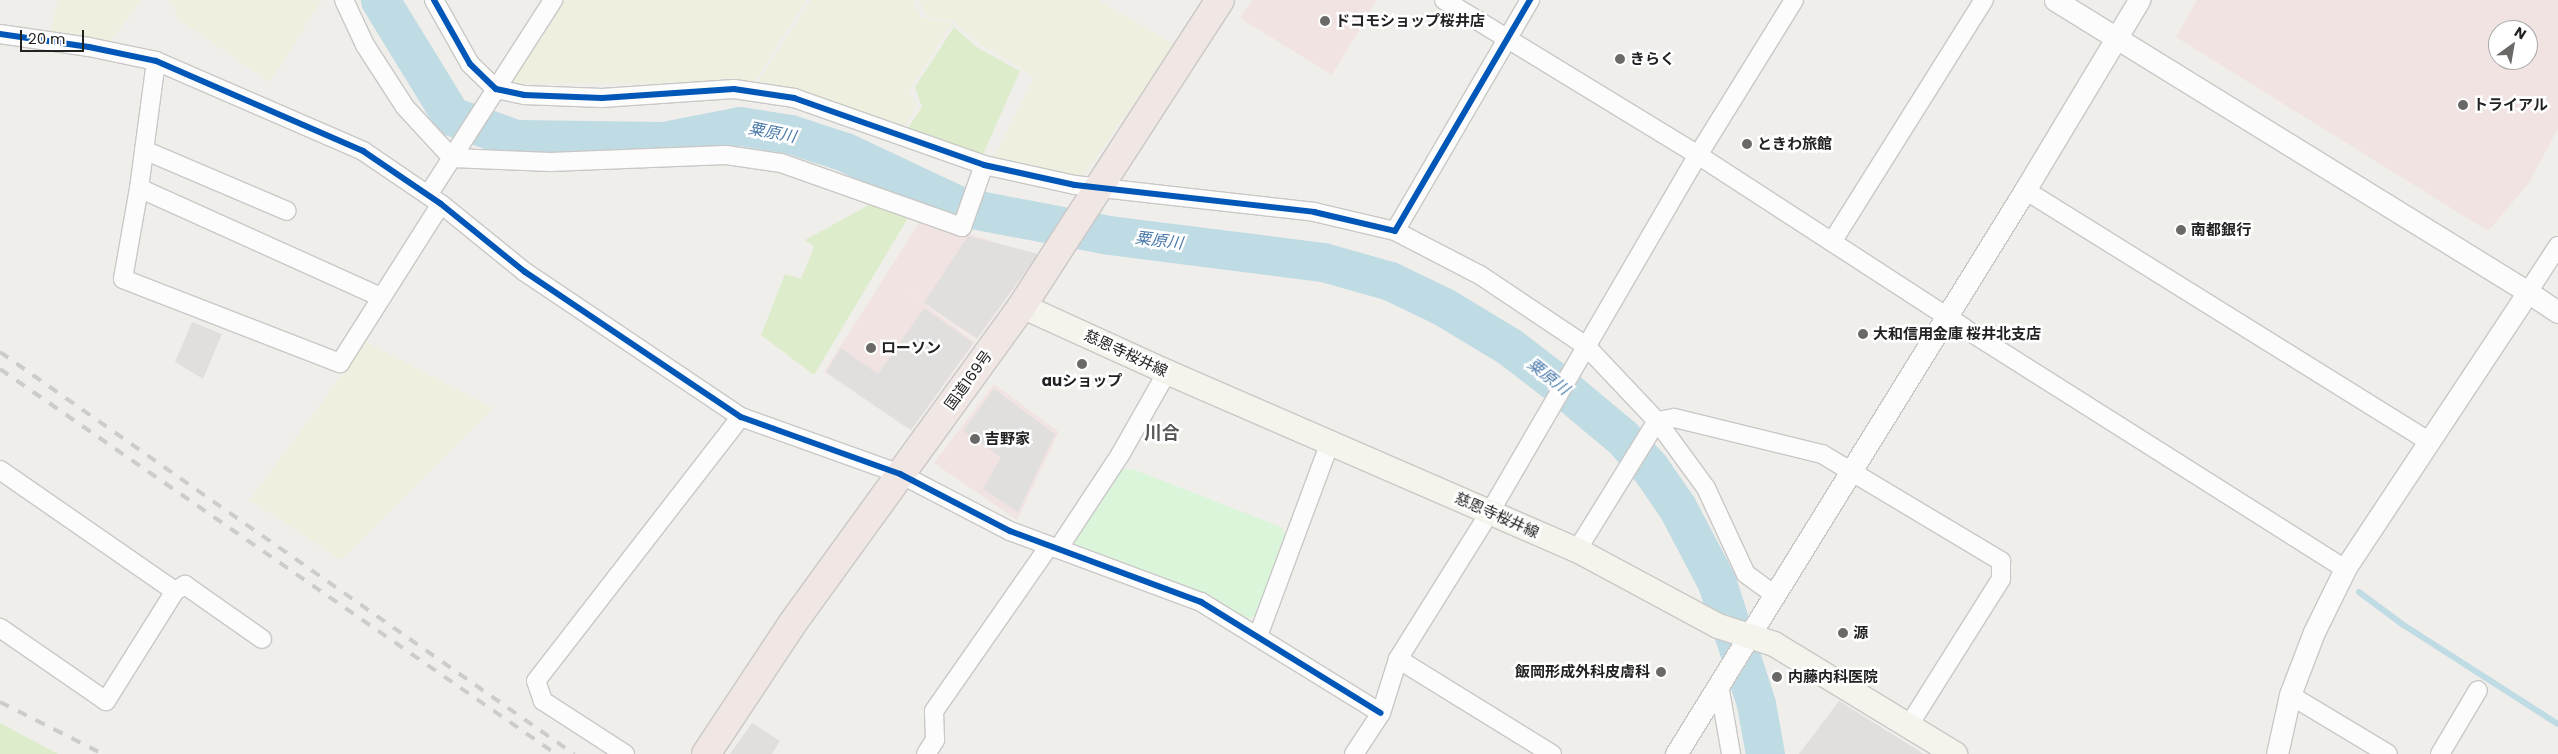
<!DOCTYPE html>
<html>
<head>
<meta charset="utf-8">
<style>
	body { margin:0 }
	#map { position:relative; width:2558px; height:754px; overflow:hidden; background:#f0eeeb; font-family:Poppins,"Noto Sans JP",sans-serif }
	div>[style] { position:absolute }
	.commercial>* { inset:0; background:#f1e3e1 }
	.farmland>* { inset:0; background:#efefdf }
	.grass>* { inset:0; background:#ddeccb }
	.park>* { inset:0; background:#daf5da }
	.parking>* { inset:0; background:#e0dfde }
	.stream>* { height:6px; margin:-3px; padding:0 3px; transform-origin:3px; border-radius:3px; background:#bfdbe3 }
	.river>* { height:39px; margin:-19.5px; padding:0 19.5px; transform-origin:19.5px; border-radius:19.5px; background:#bfdbe3 }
	.roads { filter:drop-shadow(1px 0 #c9c8c7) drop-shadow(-1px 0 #c9c8c7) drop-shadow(0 1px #c9c8c7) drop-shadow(0 -1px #c9c8c7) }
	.minor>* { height:18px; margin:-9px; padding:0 9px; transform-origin:9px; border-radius:9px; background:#fdfcfc }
	.tertiary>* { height:21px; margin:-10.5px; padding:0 10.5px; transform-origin:10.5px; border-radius:10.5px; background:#fdfcfc }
	.secondary>* { height:24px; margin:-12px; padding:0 12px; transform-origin:12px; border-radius:12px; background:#f4f4ed }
	.trunk>* { height:28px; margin:-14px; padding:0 14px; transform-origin:14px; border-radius:14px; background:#f0e6e4 }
	.rail>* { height:4px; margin-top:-2px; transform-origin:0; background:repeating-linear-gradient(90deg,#ccc 0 10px,transparent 0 20px) }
	.cycleway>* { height:6px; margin:-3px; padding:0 3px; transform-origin:3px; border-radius:3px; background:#0057b8 }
	.dots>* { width:14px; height:14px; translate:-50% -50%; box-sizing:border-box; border:2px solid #fff; border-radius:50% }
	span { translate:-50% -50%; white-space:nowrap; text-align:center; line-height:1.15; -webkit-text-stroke:5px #fff; paint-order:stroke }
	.poi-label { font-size:15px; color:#222; font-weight:700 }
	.left { translate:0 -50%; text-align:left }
	.right { translate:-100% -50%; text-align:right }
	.street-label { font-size:15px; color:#222 }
	.water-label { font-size:16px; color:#4a7aab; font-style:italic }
	.quarter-label { font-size:18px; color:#555; font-weight:700 }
	.north { position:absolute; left:2488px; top:20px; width:50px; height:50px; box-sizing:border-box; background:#fff; border:1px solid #a7a7a7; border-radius:50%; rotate:32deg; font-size:14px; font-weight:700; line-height:20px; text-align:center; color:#222 }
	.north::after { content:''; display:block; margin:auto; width:18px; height:22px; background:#6a6968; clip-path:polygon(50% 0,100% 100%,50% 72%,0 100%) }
	.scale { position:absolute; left:20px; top:30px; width:64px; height:22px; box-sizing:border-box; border:2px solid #222; border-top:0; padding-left:6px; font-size:15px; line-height:18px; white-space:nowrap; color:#222; -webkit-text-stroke:4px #fff; paint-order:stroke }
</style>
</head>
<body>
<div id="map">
	<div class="commercial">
		<i style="clip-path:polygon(1252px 0,1377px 0,1332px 75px,1240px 18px)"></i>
		<i style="clip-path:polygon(evenodd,2197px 0,2558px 0,2558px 128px,2529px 183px,2488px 231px,2176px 37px,2197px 0,2498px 30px,2528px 30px,2528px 60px,2498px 60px,2498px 30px)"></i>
		<i style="clip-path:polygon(921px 220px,1038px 255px,977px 340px,909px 293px,975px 342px,911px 431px,824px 372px)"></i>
		<i style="clip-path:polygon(994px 384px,1059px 432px,1017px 520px,934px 463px)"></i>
	</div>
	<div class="farmland">
		<i style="clip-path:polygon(58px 0,141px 0,107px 46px,49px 37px)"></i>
		<i style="clip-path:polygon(167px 0,322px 0,270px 82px,179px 20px,172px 4px)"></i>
		<i style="clip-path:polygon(560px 0,806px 0,753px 84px,506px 83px)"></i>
		<i style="clip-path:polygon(811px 0,913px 0,921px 18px,952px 23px,908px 92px,917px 104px,904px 129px,757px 84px)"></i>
		<i style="clip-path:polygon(919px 0,1098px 0,1175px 45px,1079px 181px,992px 161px,1034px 77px,979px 43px,953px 21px,927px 17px)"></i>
		<i style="clip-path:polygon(366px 342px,493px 408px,341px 560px,250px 500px)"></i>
	</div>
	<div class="grass">
		<i style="clip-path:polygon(954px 27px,978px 48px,1020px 71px,981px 159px,906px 131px,922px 107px,915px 87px)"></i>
		<i style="clip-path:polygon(869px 205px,911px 213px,814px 375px,761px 335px,785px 274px,801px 279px,814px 247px,805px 240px)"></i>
		<i style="clip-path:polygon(0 723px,58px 754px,0 754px)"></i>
	</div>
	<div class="park">
		<i style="clip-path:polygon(1120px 469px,1135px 470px,1281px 527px,1286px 535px,1256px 616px,1245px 620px,1076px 547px,1074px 540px)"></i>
	</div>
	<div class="parking">
		<i style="clip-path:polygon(968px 236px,1038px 254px,977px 338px,924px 303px)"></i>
		<i style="clip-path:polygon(924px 308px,973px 343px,911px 430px,826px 372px,841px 348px,878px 374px)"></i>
		<i style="clip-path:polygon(192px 322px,222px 334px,203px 379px,175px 362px)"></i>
		<i style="clip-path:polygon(994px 389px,1055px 434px,1018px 512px,983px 489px,1001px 457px,963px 431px)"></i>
		<i style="clip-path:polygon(1839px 701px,1924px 754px,1799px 754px)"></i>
		<i style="clip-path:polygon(752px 723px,780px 741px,772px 754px,730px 754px)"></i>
	</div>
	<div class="stream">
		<i style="left:2359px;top:592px;width:54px;rotate:36.7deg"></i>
		<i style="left:2402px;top:624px;width:185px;rotate:32.7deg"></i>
	</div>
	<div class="river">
		<i style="left:380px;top:0;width:136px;rotate:58.5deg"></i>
		<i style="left:451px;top:116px;width:69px;rotate:19.5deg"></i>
		<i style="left:516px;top:139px;width:148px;rotate:0.8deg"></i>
		<i style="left:664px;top:141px;width:77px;rotate:-11.2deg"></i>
		<i style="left:740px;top:126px;width:51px;rotate:9.1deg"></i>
		<i style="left:790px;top:134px;width:58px;rotate:18.1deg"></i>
		<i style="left:845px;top:152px;width:129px;rotate:25.2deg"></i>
		<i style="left:962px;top:207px;width:150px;rotate:10.8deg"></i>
		<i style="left:1109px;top:235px;width:216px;rotate:7.2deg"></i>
		<i style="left:1323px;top:262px;width:70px;rotate:15.8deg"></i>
		<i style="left:1390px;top:281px;width:60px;rotate:25.7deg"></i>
		<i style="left:1444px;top:307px;width:77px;rotate:31.2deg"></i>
		<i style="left:1510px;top:347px;width:66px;rotate:37.6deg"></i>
		<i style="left:1562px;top:387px;width:78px;rotate:39.8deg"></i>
		<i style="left:1622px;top:437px;width:42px;rotate:47.9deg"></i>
		<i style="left:1650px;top:468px;width:47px;rotate:55.3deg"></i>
		<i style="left:1677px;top:507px;width:86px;rotate:62.2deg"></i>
		<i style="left:1717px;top:583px;width:127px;rotate:72.1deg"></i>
		<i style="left:1756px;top:704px;width:51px;rotate:79.8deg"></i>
	</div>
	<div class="roads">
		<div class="minor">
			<i style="left:344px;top:0;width:50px;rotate:65deg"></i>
			<i style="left:365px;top:45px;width:74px;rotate:57.2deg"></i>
			<i style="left:405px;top:107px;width:69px;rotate:47.3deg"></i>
			<i style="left:452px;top:158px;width:98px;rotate:2.3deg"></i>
			<i style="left:550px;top:162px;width:176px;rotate:-2.3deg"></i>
			<i style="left:726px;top:155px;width:56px;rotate:8.3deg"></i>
			<i style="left:781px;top:163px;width:192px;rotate:19.5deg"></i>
			<i style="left:962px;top:227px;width:66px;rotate:-70.5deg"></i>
			<i style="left:434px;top:0;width:73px;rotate:60.6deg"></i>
			<i style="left:470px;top:64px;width:36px;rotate:44deg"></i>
			<i style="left:496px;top:89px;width:29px;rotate:12deg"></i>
			<i style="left:524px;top:95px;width:78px;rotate:2.2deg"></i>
			<i style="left:602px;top:98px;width:132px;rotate:-3.9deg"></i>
			<i style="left:734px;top:89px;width:61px;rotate:8.5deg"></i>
			<i style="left:794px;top:98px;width:201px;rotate:19.4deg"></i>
			<i style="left:984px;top:165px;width:93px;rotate:12.4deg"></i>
			<i style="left:1075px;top:185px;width:241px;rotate:6.4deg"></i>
			<i style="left:1314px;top:212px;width:83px;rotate:13.2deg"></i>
			<i style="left:1395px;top:231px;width:268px;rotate:-59.7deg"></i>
			<i style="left:1444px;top:0;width:298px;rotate:31.4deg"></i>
			<i style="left:1698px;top:155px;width:317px;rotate:33deg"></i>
			<i style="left:1964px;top:328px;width:451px;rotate:32.3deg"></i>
			<i style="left:0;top:34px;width:90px;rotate:8.3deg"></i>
			<i style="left:89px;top:47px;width:68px;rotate:11.8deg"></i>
			<i style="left:156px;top:61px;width:226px;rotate:23.5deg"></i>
			<i style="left:363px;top:151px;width:94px;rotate:34.2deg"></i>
			<i style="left:441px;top:204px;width:108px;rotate:39deg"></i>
			<i style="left:525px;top:272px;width:260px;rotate:33.9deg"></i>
			<i style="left:741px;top:417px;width:169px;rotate:19.7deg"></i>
			<i style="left:900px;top:474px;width:124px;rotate:27.4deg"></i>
			<i style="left:1010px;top:531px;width:204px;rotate:20.4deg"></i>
			<i style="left:1201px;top:602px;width:211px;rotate:31.7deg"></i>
			<i style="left:156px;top:61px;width:128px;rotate:97.6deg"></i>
			<i style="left:139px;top:188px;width:265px;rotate:24.3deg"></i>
			<i style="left:144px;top:150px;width:155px;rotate:23.1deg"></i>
			<i style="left:139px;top:188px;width:92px;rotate:100deg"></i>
			<i style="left:123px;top:279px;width:233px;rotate:21.2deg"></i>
			<i style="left:340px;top:363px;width:188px;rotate:-57.6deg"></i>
			<i style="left:2025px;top:190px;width:475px;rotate:31.9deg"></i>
			<i style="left:428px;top:195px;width:232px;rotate:-57.3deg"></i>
			<i style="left:1395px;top:231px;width:96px;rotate:27.4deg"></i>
			<i style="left:1480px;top:275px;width:128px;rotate:33.8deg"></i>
			<i style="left:1586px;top:346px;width:103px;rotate:46.6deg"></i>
			<i style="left:1657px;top:421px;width:17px;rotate:-10deg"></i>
			<i style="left:1674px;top:418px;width:152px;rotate:13.7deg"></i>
			<i style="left:1822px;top:454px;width:209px;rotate:30.9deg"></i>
			<i style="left:2001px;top:561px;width:18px;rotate:90deg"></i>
			<i style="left:2001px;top:579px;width:173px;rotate:122.2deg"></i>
			<i style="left:1832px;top:242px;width:286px;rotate:-57.9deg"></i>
			<i style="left:2528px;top:292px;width:55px;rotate:-56.9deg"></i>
			<i style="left:0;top:470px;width:213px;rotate:34.7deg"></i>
			<i style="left:175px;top:591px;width:130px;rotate:122.1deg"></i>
			<i style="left:106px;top:701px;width:129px;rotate:-145.4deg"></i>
			<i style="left:1058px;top:549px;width:113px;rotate:-56.6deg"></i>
			<i style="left:1120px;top:455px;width:95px;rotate:-60.5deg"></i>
			<i style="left:1577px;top:550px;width:152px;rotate:-58.2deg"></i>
			<i style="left:1657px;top:421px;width:83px;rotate:53.8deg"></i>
			<i style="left:1706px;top:488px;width:95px;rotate:65.1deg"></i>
			<i style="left:1746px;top:574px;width:36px;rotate:36deg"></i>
			<i style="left:175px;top:591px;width:12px;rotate:-31deg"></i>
			<i style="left:185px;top:585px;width:94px;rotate:35deg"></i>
			<i style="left:1258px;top:636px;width:207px;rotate:-69.6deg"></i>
			<i style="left:1398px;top:659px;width:181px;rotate:31.7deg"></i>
			<i style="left:1719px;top:685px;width:70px;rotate:80.1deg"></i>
			<i style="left:2290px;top:695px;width:114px;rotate:31deg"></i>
			<i style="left:625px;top:754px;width:98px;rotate:-147.1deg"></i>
			<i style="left:543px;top:701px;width:21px;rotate:-109deg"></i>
			<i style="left:536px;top:681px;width:334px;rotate:-52.2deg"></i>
			<i style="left:926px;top:754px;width:17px;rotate:-57deg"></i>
			<i style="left:935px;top:740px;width:29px;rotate:-92deg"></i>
			<i style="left:934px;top:711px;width:201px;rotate:-55.1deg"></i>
			<i style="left:1354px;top:754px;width:49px;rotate:-56.6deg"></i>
			<i style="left:1381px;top:713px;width:57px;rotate:-72.5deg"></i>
			<i style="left:1398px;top:659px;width:173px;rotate:-58deg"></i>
			<i style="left:1490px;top:512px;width:413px;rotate:-59.8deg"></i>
			<i style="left:1698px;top:155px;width:182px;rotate:-58.2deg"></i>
			<i style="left:2440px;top:754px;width:74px;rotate:-59.3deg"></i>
		</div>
		<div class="tertiary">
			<i style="left:2055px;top:0;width:556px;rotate:31.69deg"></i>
			<i style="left:2528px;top:292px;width:332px;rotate:123.5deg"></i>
			<i style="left:2345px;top:569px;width:70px;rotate:116.2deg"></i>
			<i style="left:2314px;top:632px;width:67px;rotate:110.9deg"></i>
			<i style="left:2290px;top:695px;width:60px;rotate:102.4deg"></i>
			<i style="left:2528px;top:292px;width:36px;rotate:34deg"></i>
			<i style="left:1676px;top:754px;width:663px;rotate:-58.25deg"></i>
			<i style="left:2025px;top:190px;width:222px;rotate:-59deg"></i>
		</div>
		<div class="secondary">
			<i style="left:1022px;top:306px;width:159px;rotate:24.5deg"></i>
			<i style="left:1167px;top:372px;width:447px;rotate:23.5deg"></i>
			<i style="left:1577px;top:550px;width:160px;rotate:28.3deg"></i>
			<i style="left:1718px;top:626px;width:59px;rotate:17.8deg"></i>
			<i style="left:1774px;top:644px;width:212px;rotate:31.3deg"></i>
		</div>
		<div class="trunk">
			<i style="left:706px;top:754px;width:156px;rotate:-56.5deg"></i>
			<i style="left:792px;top:624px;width:392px;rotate:-54.1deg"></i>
			<i style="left:1022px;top:306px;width:364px;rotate:-57.1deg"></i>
		</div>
	</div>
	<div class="rail">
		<i style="left:0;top:352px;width:701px;rotate:35.01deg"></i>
		<i style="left:0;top:369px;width:676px;rotate:34.7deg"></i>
		<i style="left:0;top:702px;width:115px;rotate:26.8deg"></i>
	</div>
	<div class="cycleway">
		<i style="left:434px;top:0;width:73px;rotate:60.6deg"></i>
		<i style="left:470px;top:64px;width:36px;rotate:44deg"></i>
		<i style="left:496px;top:89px;width:29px;rotate:12deg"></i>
		<i style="left:524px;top:95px;width:78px;rotate:2.2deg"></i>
		<i style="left:602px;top:98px;width:132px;rotate:-3.9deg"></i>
		<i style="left:734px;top:89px;width:61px;rotate:8.5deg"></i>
		<i style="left:794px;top:98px;width:201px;rotate:19.4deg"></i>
		<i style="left:984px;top:165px;width:93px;rotate:12.4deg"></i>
		<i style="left:1075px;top:185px;width:241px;rotate:6.4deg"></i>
		<i style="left:1314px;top:212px;width:83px;rotate:13.2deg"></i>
		<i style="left:1395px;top:231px;width:268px;rotate:-59.7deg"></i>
		<i style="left:0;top:34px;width:90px;rotate:8.3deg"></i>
		<i style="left:89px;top:47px;width:68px;rotate:11.8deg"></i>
		<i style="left:156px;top:61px;width:226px;rotate:23.5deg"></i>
		<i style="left:363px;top:151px;width:94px;rotate:34.2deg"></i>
		<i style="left:441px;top:204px;width:108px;rotate:39deg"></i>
		<i style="left:525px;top:272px;width:260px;rotate:33.9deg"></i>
		<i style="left:741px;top:417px;width:169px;rotate:19.7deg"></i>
		<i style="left:900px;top:474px;width:124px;rotate:27.4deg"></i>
		<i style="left:1010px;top:531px;width:204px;rotate:20.4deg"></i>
		<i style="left:1201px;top:602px;width:211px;rotate:31.7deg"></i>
	</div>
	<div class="dots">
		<i style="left:1325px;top:21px;background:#6a6968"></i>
		<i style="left:1620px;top:59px;background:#6a6968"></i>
		<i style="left:2463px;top:105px;background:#6a6968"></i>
		<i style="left:1747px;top:144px;background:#6a6968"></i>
		<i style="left:2181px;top:230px;background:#6a6968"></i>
		<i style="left:1863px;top:334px;background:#6a6968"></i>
		<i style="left:871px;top:348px;background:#6a6968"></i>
		<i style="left:1082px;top:364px;background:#6a6968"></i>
		<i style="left:975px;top:439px;background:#6a6968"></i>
		<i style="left:1843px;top:633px;background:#6a6968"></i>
		<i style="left:1661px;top:672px;background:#6a6968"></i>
		<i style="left:1777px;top:677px;background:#6a6968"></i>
	</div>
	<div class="poi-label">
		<span class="left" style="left:1335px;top:21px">ドコモショップ桜井店</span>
		<span class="left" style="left:1630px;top:59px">きらく</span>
		<span class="left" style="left:2473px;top:105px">トライアル</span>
		<span class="left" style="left:1757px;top:144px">ときわ旅館</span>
		<span class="left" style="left:2191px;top:230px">南都銀行</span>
		<span class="left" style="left:1873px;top:334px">大和信用金庫 桜井北支店</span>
		<span class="left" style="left:881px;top:348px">ローソン</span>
		<span style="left:1082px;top:381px">auショップ</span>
		<span class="left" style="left:985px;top:439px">吉野家</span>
		<span class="left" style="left:1853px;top:633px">源</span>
		<span class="right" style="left:1650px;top:672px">飯岡形成外科皮膚科</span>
		<span class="left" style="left:1788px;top:677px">内藤内科医院</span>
	</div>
	<div class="street-label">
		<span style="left:1126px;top:353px;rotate:25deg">慈恩寺桜井線</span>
		<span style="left:968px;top:380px;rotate:-54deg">国道169号</span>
		<span style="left:1497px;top:515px;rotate:24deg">慈恩寺桜井線</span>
	</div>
	<div class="water-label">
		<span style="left:772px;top:133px;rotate:11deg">粟原川</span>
		<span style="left:1159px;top:241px;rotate:7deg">粟原川</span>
		<span style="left:1548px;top:377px;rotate:38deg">粟原川</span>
	</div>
	<div class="quarter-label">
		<span style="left:1162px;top:433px">川合</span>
	</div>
	<div class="north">N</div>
	<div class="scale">20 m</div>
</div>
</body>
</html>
